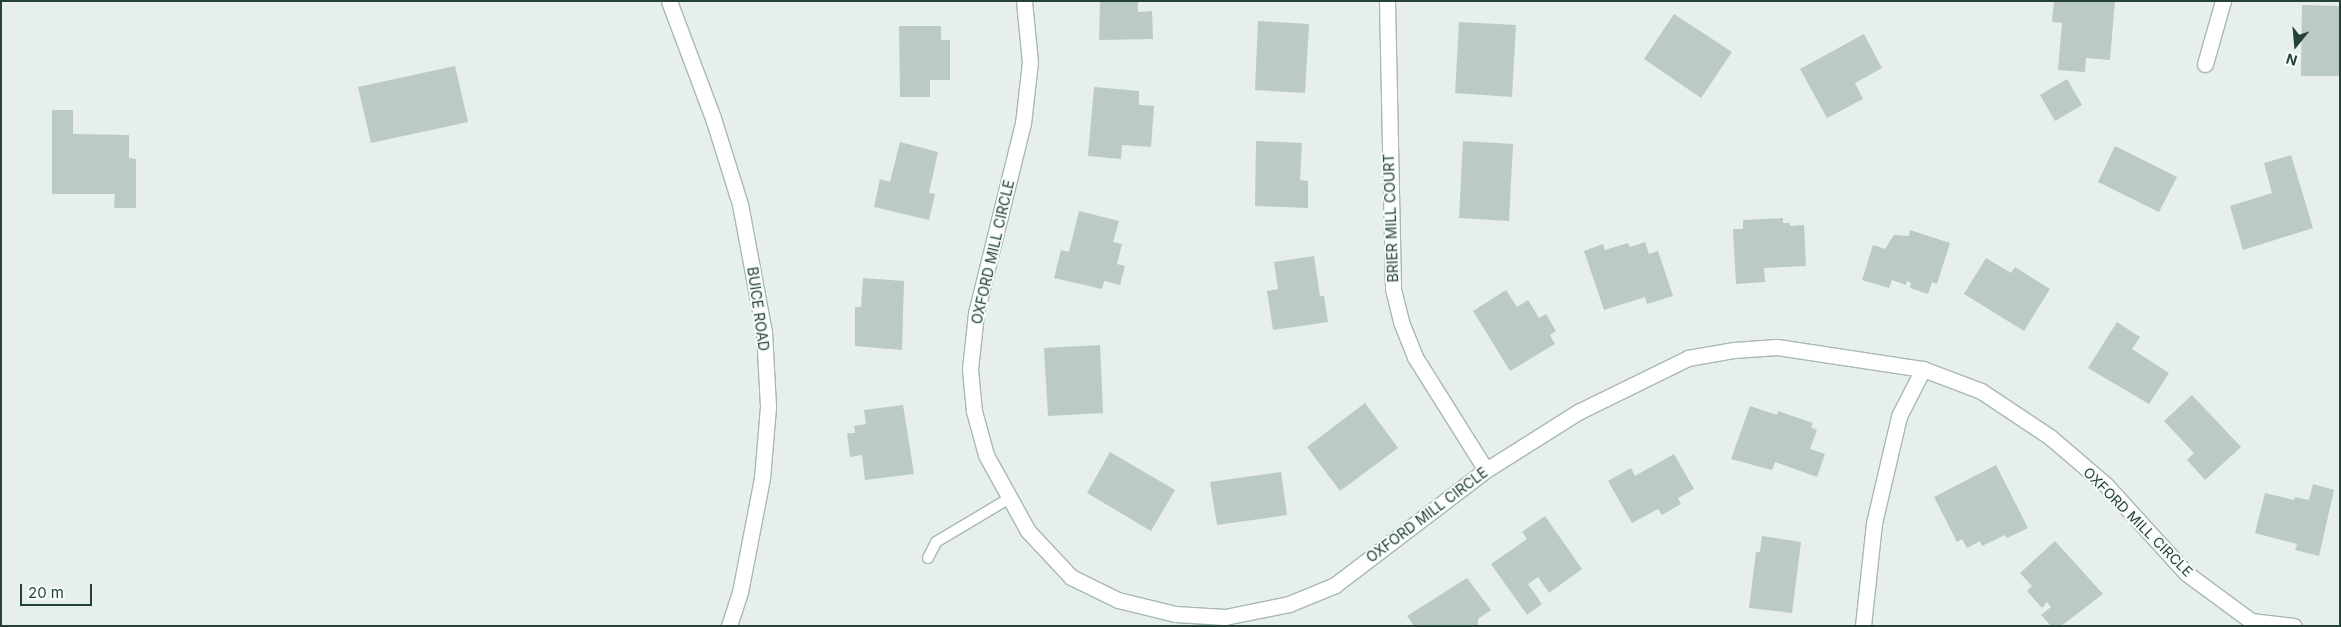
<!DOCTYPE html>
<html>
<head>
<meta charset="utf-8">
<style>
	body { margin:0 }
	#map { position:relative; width:2341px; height:627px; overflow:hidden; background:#e6efeb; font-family:Inter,sans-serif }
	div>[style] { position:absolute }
	.building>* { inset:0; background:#bbcac4 }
	.roads { filter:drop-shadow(1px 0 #a8b8b2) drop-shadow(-1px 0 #a8b8b2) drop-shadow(0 1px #a8b8b2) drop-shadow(0 -1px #a8b8b2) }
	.service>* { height:10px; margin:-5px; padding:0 5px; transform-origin:5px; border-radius:5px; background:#fff }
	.minor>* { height:15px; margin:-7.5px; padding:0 7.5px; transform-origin:7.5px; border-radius:7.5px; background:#fff }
	.tertiary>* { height:15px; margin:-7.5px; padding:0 7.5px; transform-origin:7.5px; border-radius:7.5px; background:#fff }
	span { translate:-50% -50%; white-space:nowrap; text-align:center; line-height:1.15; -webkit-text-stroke:4px #f7fbf9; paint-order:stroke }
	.street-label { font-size:14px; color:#24423a }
	.frame { position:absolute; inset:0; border:2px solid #24423a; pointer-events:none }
	.north { position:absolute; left:2271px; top:20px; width:50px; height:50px; -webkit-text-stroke:4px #f7fbf9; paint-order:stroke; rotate:197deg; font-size:14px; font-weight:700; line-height:20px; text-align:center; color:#24423a }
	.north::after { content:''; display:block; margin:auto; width:18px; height:22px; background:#24423a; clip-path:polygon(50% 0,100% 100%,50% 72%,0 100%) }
	.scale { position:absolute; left:20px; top:584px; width:72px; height:22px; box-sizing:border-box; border:2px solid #24423a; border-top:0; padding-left:6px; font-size:15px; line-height:18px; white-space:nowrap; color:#24423a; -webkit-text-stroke:4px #f7fbf9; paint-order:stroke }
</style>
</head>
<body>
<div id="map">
	<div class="building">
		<i style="clip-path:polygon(1100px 1px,1138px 1px,1138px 12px,1152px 11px,1153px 39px,1099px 40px)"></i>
		<i style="clip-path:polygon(2054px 1px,2115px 1px,2110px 60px,2086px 58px,2085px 72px,2058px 70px,2062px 23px,2052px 22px)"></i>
		<i style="clip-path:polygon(2302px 5px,2340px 6px,2340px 76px,2301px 76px)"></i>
		<i style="clip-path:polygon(1674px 14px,1732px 52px,1701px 98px,1644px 59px)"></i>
		<i style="clip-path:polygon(1258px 21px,1309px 24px,1305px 93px,1255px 90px)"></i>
		<i style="clip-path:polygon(1459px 22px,1516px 25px,1512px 97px,1455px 93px)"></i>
		<i style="clip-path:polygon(899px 26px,941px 26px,941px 40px,950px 40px,950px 80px,930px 80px,930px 97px,900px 97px)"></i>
		<i style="clip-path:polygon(1864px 34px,1882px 68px,1855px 83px,1863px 99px,1827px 118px,1800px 69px)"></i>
		<i style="clip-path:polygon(455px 66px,468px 122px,371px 143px,358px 87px)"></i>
		<i style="clip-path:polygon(2067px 79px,2082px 105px,2055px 121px,2040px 95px)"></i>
		<i style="clip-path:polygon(1094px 87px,1139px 91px,1139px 105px,1154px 106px,1151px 147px,1122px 145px,1121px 159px,1088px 156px)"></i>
		<i style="clip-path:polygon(52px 110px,73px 110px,73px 134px,129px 135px,129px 158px,136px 159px,136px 208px,114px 208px,115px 194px,52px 194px)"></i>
		<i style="clip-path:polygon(1256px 141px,1302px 143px,1300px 180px,1308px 181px,1308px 208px,1255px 206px)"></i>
		<i style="clip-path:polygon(1463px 141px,1513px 144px,1509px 221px,1459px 218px)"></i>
		<i style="clip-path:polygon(900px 142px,938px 152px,929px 193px,935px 194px,929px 220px,874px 207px,880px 179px,890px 182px)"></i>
		<i style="clip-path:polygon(2115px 146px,2177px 177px,2159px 212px,2098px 182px)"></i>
		<i style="clip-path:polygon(2291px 155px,2313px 228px,2243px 250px,2230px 206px,2272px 193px,2264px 163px)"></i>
		<i style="clip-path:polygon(1079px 211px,1119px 221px,1113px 242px,1122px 244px,1117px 264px,1125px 266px,1120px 285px,1104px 281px,1102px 289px,1054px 278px,1061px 250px,1069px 252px)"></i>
		<i style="clip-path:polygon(1783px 218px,1783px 223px,1790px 223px,1790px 226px,1804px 225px,1806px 266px,1764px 268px,1765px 282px,1736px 284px,1733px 229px,1743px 229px,1743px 220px)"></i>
		<i style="clip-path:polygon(1910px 230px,1950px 243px,1937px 284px,1932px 282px,1928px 294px,1910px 288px,1911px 283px,1907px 281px,1906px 285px,1892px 280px,1889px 288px,1862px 280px,1873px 245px,1885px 249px,1894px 235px,1909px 236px)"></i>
		<i style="clip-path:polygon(1645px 242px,1649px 254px,1658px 251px,1673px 296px,1647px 304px,1645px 297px,1604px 310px,1584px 251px,1603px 244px,1605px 250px,1628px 243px,1630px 247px)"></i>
		<i style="clip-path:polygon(1314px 256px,1320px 296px,1324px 296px,1328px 322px,1273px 330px,1267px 291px,1278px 289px,1274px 262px)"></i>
		<i style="clip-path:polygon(1986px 258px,2011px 273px,2015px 267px,2050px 289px,2024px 331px,1964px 294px)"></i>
		<i style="clip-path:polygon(863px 278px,904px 281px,902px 350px,855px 346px,855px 307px,861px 307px)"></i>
		<i style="clip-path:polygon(1506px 290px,1517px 307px,1528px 300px,1539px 318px,1546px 314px,1556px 331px,1550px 335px,1555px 344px,1510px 371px,1473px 311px)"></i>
		<i style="clip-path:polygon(2117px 322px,2140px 337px,2132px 349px,2169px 373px,2149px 404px,2088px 368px)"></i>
		<i style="clip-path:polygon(1100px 345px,1103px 413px,1048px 416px,1044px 348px)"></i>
		<i style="clip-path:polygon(2192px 395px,2241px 447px,2205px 480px,2187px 460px,2194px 453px,2164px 421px)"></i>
		<i style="clip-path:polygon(1365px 403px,1398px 448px,1340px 491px,1307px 447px)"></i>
		<i style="clip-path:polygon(903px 405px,914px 474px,865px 480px,862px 455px,850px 457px,847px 433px,855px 433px,854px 426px,866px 424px,864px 410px)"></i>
		<i style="clip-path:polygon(1750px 406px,1777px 415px,1778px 411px,1813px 423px,1811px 427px,1817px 430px,1810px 449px,1825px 454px,1817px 477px,1775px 462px,1772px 470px,1731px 459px)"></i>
		<i style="clip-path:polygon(1110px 452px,1175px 490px,1151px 531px,1087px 493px)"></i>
		<i style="clip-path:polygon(1674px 454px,1694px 489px,1678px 498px,1681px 504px,1662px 515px,1658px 509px,1632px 523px,1608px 481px,1631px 468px,1635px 476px)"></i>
		<i style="clip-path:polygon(1996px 465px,2028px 528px,2007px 538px,2005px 535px,1982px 546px,1980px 541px,1967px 548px,1962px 539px,1957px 542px,1934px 497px)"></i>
		<i style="clip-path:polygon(1281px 472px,1287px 515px,1217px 525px,1210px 482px)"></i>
		<i style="clip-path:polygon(2313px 484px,2334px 490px,2319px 556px,2295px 550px,2297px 544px,2255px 533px,2265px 493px,2294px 500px,2295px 497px,2309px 500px)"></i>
		<i style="clip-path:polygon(1545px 516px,1582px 569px,1549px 593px,1538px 577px,1528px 584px,1542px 604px,1527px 615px,1491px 564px,1527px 539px,1522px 532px)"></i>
		<i style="clip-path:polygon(1762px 536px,1801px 542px,1792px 613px,1749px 608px,1756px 552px,1760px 552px)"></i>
		<i style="clip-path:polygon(2055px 541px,2103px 594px,2061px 626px,2051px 626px,2041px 615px,2051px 607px,2047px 602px,2042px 608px,2027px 591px,2032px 586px,2020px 573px)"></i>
		<i style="clip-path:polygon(1467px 578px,1491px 610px,1478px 619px,1478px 626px,1414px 626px,1407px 616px)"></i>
	</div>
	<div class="roads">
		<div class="service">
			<i style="left:928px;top:558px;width:18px;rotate:-63deg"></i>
			<i style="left:936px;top:542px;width:84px;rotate:-30.8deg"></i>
		</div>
		<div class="minor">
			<i style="left:1024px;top:1px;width:61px;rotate:84.4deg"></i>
			<i style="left:1030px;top:62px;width:61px;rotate:96.5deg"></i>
			<i style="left:1023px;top:123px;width:196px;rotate:103.9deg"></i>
			<i style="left:976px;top:313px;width:56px;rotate:96.1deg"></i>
			<i style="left:970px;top:369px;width:42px;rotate:84.6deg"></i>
			<i style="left:974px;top:411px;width:46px;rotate:74.7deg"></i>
			<i style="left:986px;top:455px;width:87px;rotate:61.1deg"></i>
			<i style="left:1028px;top:531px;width:63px;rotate:46.9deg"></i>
			<i style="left:1071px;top:577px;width:52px;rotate:26.1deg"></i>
			<i style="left:1118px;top:600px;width:59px;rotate:13.8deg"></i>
			<i style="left:1175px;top:614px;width:50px;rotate:3.4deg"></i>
			<i style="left:1225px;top:617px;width:65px;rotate:-11.5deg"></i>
			<i style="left:1289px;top:604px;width:50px;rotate:-22.4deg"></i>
			<i style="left:1335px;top:585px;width:190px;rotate:-37.3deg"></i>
			<i style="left:1486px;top:470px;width:109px;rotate:-32.2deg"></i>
			<i style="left:1578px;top:412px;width:123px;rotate:-26.1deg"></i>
			<i style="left:1688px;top:358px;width:47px;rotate:-9.9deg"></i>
			<i style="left:1734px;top:350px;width:43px;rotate:-4deg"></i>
			<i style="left:1777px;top:347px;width:148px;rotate:8.6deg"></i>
			<i style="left:1923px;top:369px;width:62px;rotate:20.8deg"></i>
			<i style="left:1981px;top:391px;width:83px;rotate:33.7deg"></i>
			<i style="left:2050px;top:437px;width:74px;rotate:40.6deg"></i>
			<i style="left:2106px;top:485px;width:119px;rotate:47.7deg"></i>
			<i style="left:2186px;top:573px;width:81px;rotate:36.4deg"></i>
			<i style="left:2251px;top:621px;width:43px;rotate:6.6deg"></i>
			<i style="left:1387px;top:1px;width:288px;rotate:88.8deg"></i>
			<i style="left:1393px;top:289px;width:34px;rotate:76deg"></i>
			<i style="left:1401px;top:322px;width:38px;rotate:68deg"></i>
			<i style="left:1415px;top:357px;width:133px;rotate:57.9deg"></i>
			<i style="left:2205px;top:64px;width:66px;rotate:-74.1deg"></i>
			<i style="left:1863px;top:626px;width:104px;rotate:-83.9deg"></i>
			<i style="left:1874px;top:523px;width:110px;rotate:-76.8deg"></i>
			<i style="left:1899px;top:416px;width:53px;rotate:-62.9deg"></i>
		</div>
		<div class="tertiary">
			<i style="left:669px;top:1px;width:125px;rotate:69.4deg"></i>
			<i style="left:713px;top:118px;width:90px;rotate:72.6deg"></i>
			<i style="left:740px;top:204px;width:130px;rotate:79.4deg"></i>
			<i style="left:764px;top:332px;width:75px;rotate:86.9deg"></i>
			<i style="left:768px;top:407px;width:71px;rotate:94.8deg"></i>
			<i style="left:762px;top:478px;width:116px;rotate:100.9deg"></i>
			<i style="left:740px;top:592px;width:36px;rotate:108deg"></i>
		</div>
	</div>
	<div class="street-label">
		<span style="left:1391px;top:218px;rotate:-92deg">BRIER MILL COURT</span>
		<span style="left:993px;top:252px;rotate:-77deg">OXFORD MILL CIRCLE</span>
		<span style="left:758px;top:309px;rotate:82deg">BUICE ROAD</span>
		<span style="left:1427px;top:515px;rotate:-37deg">OXFORD MILL CIRCLE</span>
		<span style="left:2138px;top:522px;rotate:45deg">OXFORD MILL CIRCLE</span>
	</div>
	<div class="frame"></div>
	<div class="north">N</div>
	<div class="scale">20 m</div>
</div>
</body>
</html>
